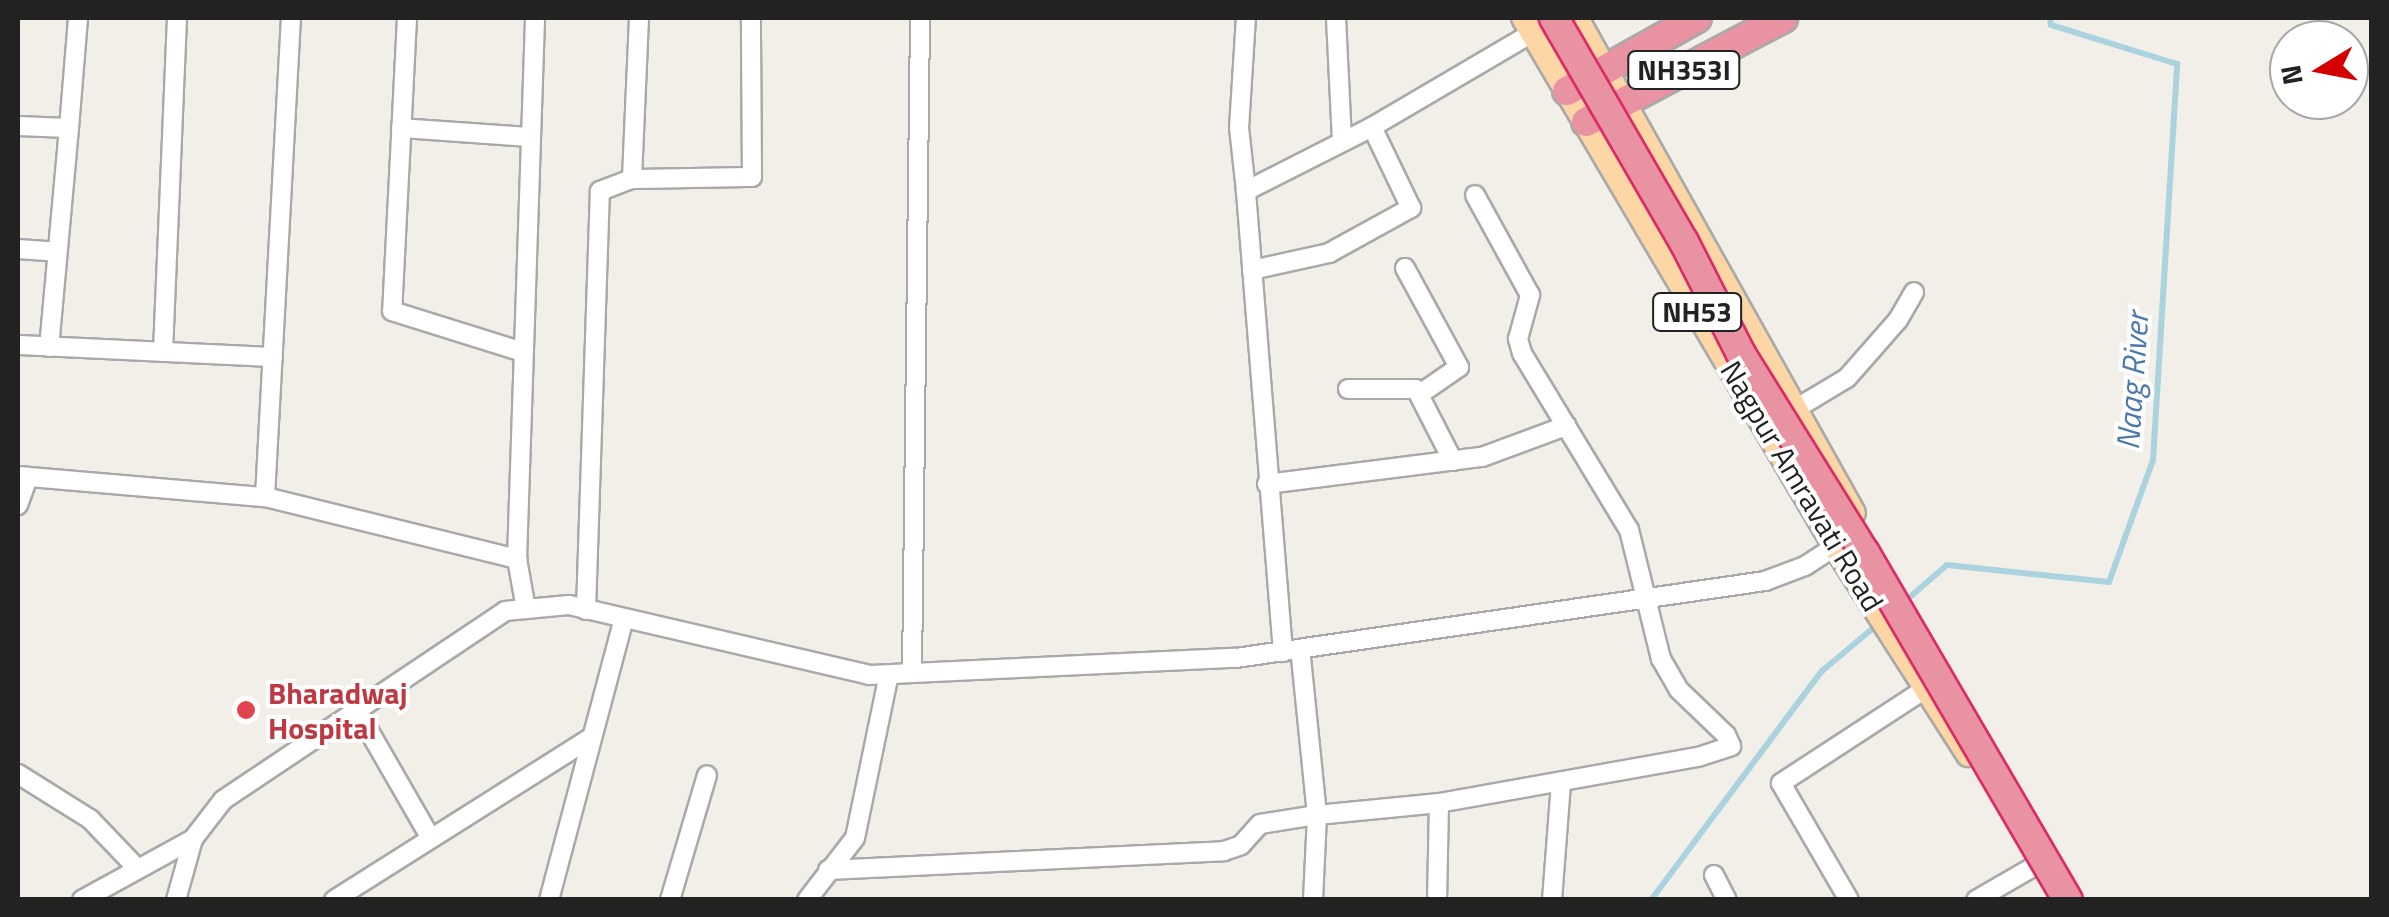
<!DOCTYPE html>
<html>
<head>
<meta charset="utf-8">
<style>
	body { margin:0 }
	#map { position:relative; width:2389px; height:917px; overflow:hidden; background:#f2efe9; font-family:"Titillium Web",sans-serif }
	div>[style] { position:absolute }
	.stream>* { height:6px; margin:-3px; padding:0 3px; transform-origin:3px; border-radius:3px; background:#aad3df }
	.roads { filter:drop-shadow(2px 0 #a9a9a9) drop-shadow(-2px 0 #a9a9a9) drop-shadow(0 2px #a9a9a9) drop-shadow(0 -2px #a9a9a9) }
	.minor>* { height:18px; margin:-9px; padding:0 9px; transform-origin:9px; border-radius:9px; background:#fff }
	.major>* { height:22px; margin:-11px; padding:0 11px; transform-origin:11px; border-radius:11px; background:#fcd6a4 }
	.highway>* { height:28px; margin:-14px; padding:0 14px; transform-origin:14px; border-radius:14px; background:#e892a2 }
	.bridges { filter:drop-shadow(2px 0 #dc2a67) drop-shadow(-2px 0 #dc2a67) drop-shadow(0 2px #dc2a67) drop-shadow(0 -2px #dc2a67) }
	.highway-bridge>* { height:28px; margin:-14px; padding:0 14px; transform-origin:14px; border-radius:14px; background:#e892a2 }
	.dots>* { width:28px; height:28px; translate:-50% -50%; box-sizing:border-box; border:5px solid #fff; border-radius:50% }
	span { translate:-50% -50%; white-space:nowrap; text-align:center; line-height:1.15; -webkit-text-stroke:8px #fff; paint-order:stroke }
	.shield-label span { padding:2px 8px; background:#fff; border:2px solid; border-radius:8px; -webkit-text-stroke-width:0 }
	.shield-label { font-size:28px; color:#222; font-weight:700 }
	.street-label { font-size:30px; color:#222 }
	.health-label { font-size:30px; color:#be3a42; font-weight:700 }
	.left { translate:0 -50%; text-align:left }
	.water-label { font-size:32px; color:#4a7aab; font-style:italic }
	.frame { position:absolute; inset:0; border:20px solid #222; pointer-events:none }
	.north { position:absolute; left:2269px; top:20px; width:100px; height:100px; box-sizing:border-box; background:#fff; border:2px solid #a7a7a7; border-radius:50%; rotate:260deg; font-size:28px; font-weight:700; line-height:40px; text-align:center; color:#222 }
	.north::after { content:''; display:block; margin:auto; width:35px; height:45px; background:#d40000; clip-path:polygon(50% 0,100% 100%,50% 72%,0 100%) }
</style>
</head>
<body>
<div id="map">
	<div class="stream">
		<i style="left:1903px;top:603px;width:58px;rotate:-40.8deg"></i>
		<i style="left:1947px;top:565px;width:163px;rotate:6deg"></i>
		<i style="left:2109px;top:582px;width:130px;rotate:-70.2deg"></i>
		<i style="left:2153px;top:460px;width:397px;rotate:-86.5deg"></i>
		<i style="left:2177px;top:64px;width:132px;rotate:-162.8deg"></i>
		<i style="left:2051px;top:25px;width:7px;rotate:-98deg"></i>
		<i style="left:1651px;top:900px;width:286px;rotate:-53.3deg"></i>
		<i style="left:1822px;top:671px;width:73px;rotate:-40deg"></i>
	</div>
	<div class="roads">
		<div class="minor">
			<i style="left:407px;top:18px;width:293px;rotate:92.9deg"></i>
			<i style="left:392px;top:311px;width:137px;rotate:17.4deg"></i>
			<i style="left:639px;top:18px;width:161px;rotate:92.5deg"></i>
			<i style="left:632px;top:179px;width:120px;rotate:-1deg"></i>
			<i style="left:752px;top:177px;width:159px;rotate:-90.4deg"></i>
			<i style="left:1336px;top:18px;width:123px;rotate:87.2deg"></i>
			<i style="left:18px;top:126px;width:51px;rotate:2.2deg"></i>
			<i style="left:69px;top:128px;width:220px;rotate:95.2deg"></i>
			<i style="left:69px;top:128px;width:110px;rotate:-85.3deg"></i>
			<i style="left:401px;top:128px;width:130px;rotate:4deg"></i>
			<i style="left:1246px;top:191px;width:63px;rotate:-96.3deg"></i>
			<i style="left:1239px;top:128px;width:110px;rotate:-86.4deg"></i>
			<i style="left:18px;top:249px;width:39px;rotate:4deg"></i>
			<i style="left:1405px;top:268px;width:113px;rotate:61.4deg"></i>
			<i style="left:1459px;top:367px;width:47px;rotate:145.3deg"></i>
			<i style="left:1252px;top:270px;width:79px;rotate:-12.4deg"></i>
			<i style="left:1329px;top:253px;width:94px;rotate:-28.8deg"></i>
			<i style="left:1411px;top:208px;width:90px;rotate:-115.7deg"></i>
			<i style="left:18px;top:345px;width:255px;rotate:2.7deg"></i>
			<i style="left:163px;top:352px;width:334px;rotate:-87.6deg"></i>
			<i style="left:1348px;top:389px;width:68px"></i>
			<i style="left:1416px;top:389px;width:81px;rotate:62.8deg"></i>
			<i style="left:1797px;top:408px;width:58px;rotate:-31deg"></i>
			<i style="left:1847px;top:378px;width:77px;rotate:-48.7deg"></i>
			<i style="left:1898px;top:320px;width:32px;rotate:-60deg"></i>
			<i style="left:18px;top:476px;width:248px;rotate:4.9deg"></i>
			<i style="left:265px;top:497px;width:260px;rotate:13.8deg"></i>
			<i style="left:517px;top:559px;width:541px;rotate:-88.09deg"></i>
			<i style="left:1267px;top:484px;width:217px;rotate:-7.2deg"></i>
			<i style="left:1482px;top:457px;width:90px;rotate:-20.3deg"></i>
			<i style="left:265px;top:497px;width:480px;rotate:-86.9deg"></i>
			<i style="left:18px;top:505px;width:30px;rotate:-70deg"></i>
			<i style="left:517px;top:559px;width:51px;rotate:79.8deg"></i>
			<i style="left:586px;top:610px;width:419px;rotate:-88.1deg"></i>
			<i style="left:600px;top:191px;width:34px;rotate:-21deg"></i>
			<i style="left:1283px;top:652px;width:462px;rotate:-94.6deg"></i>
			<i style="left:1246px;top:191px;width:141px;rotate:-26.9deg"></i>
			<i style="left:1372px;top:127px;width:186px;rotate:-30.4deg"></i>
			<i style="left:912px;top:673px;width:655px;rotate:-89.3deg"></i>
			<i style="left:357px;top:710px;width:146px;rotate:60.1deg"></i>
			<i style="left:18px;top:774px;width:85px;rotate:32deg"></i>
			<i style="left:90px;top:819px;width:65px;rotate:46.2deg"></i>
			<i style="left:828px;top:870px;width:396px;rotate:-2.7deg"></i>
			<i style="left:1224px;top:851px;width:18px;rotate:-19deg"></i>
			<i style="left:1241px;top:845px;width:28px;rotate:-48deg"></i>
			<i style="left:1260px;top:824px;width:58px;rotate:-9deg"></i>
			<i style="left:1317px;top:815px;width:167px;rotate:-95.8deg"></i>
			<i style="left:1714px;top:875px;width:28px;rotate:63deg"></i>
			<i style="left:82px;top:900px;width:127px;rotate:-28.8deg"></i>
			<i style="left:176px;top:900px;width:63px;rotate:-74.4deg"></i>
			<i style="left:193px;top:839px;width:49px;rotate:-52.4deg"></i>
			<i style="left:223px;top:800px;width:339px;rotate:-33.8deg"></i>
			<i style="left:505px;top:611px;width:64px;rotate:-5.4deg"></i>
			<i style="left:569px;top:605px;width:308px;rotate:13.1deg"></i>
			<i style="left:869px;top:675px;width:367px;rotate:-2.7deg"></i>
			<i style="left:1236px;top:658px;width:535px;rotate:-8.28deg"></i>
			<i style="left:1765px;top:581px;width:43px;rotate:-20.6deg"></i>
			<i style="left:1805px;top:566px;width:44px;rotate:-33deg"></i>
			<i style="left:334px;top:900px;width:305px;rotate:-32.3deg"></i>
			<i style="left:549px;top:900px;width:291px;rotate:-75.1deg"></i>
			<i style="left:670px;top:900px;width:130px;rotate:-73.5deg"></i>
			<i style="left:807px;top:900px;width:78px;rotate:-52.3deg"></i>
			<i style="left:855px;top:838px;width:167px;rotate:-78.3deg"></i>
			<i style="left:1313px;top:900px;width:85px;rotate:-87.3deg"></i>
			<i style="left:1317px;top:815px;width:123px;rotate:-5.6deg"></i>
			<i style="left:1439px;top:803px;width:263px;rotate:-10.1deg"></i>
			<i style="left:1698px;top:757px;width:35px;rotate:-18deg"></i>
			<i style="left:1731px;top:746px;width:12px;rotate:-114deg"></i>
			<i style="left:1726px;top:735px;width:65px;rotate:-136.2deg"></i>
			<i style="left:1679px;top:690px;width:36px;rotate:-120deg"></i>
			<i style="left:1661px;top:659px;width:133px;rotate:-103.9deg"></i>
			<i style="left:1629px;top:530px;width:207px;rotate:-121.2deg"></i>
			<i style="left:1522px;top:353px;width:15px;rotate:-106deg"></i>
			<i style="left:1518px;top:339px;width:46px;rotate:-74.7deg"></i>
			<i style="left:1530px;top:295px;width:114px;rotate:-118.8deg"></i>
			<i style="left:1437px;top:900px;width:97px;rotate:-88.8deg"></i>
			<i style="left:1552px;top:900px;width:118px;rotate:-85.6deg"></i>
			<i style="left:1849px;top:900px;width:135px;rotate:-120.2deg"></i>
			<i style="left:1781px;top:783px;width:174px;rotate:-33.1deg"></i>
			<i style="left:1976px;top:900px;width:68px;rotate:-30deg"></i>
		</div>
		<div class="major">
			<i style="left:1523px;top:18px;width:614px;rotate:59.47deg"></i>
			<i style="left:1835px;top:547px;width:247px;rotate:57.4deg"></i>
			<i style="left:1577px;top:18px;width:567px;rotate:60.77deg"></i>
		</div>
		<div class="highway">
			<i style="left:1567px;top:91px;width:149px;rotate:-29.3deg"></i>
			<i style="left:1586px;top:122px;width:223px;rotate:-27.8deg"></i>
		</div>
	</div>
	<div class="bridges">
		<div class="highway-bridge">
			<i style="left:1554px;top:18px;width:259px;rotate:59.9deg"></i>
			<i style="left:1684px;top:242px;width:126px;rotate:63deg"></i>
			<i style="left:1741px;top:354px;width:234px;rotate:58.1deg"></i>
			<i style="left:1865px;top:553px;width:402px;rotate:59.7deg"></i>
		</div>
	</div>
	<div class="dots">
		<i style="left:246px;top:710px;background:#e0444e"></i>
	</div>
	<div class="shield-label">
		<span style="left:1684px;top:70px">NH353I</span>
		<span style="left:1697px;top:312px">NH53</span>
	</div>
	<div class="street-label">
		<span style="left:1802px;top:486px;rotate:59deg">Nagpur Amravati Road</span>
	</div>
	<div class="health-label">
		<span class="left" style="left:268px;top:710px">Bharadwaj<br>Hospital</span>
	</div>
	<div class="water-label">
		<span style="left:2132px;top:381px;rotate:-86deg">Naag River</span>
	</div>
	<div class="frame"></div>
	<div class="north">N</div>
</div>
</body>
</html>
